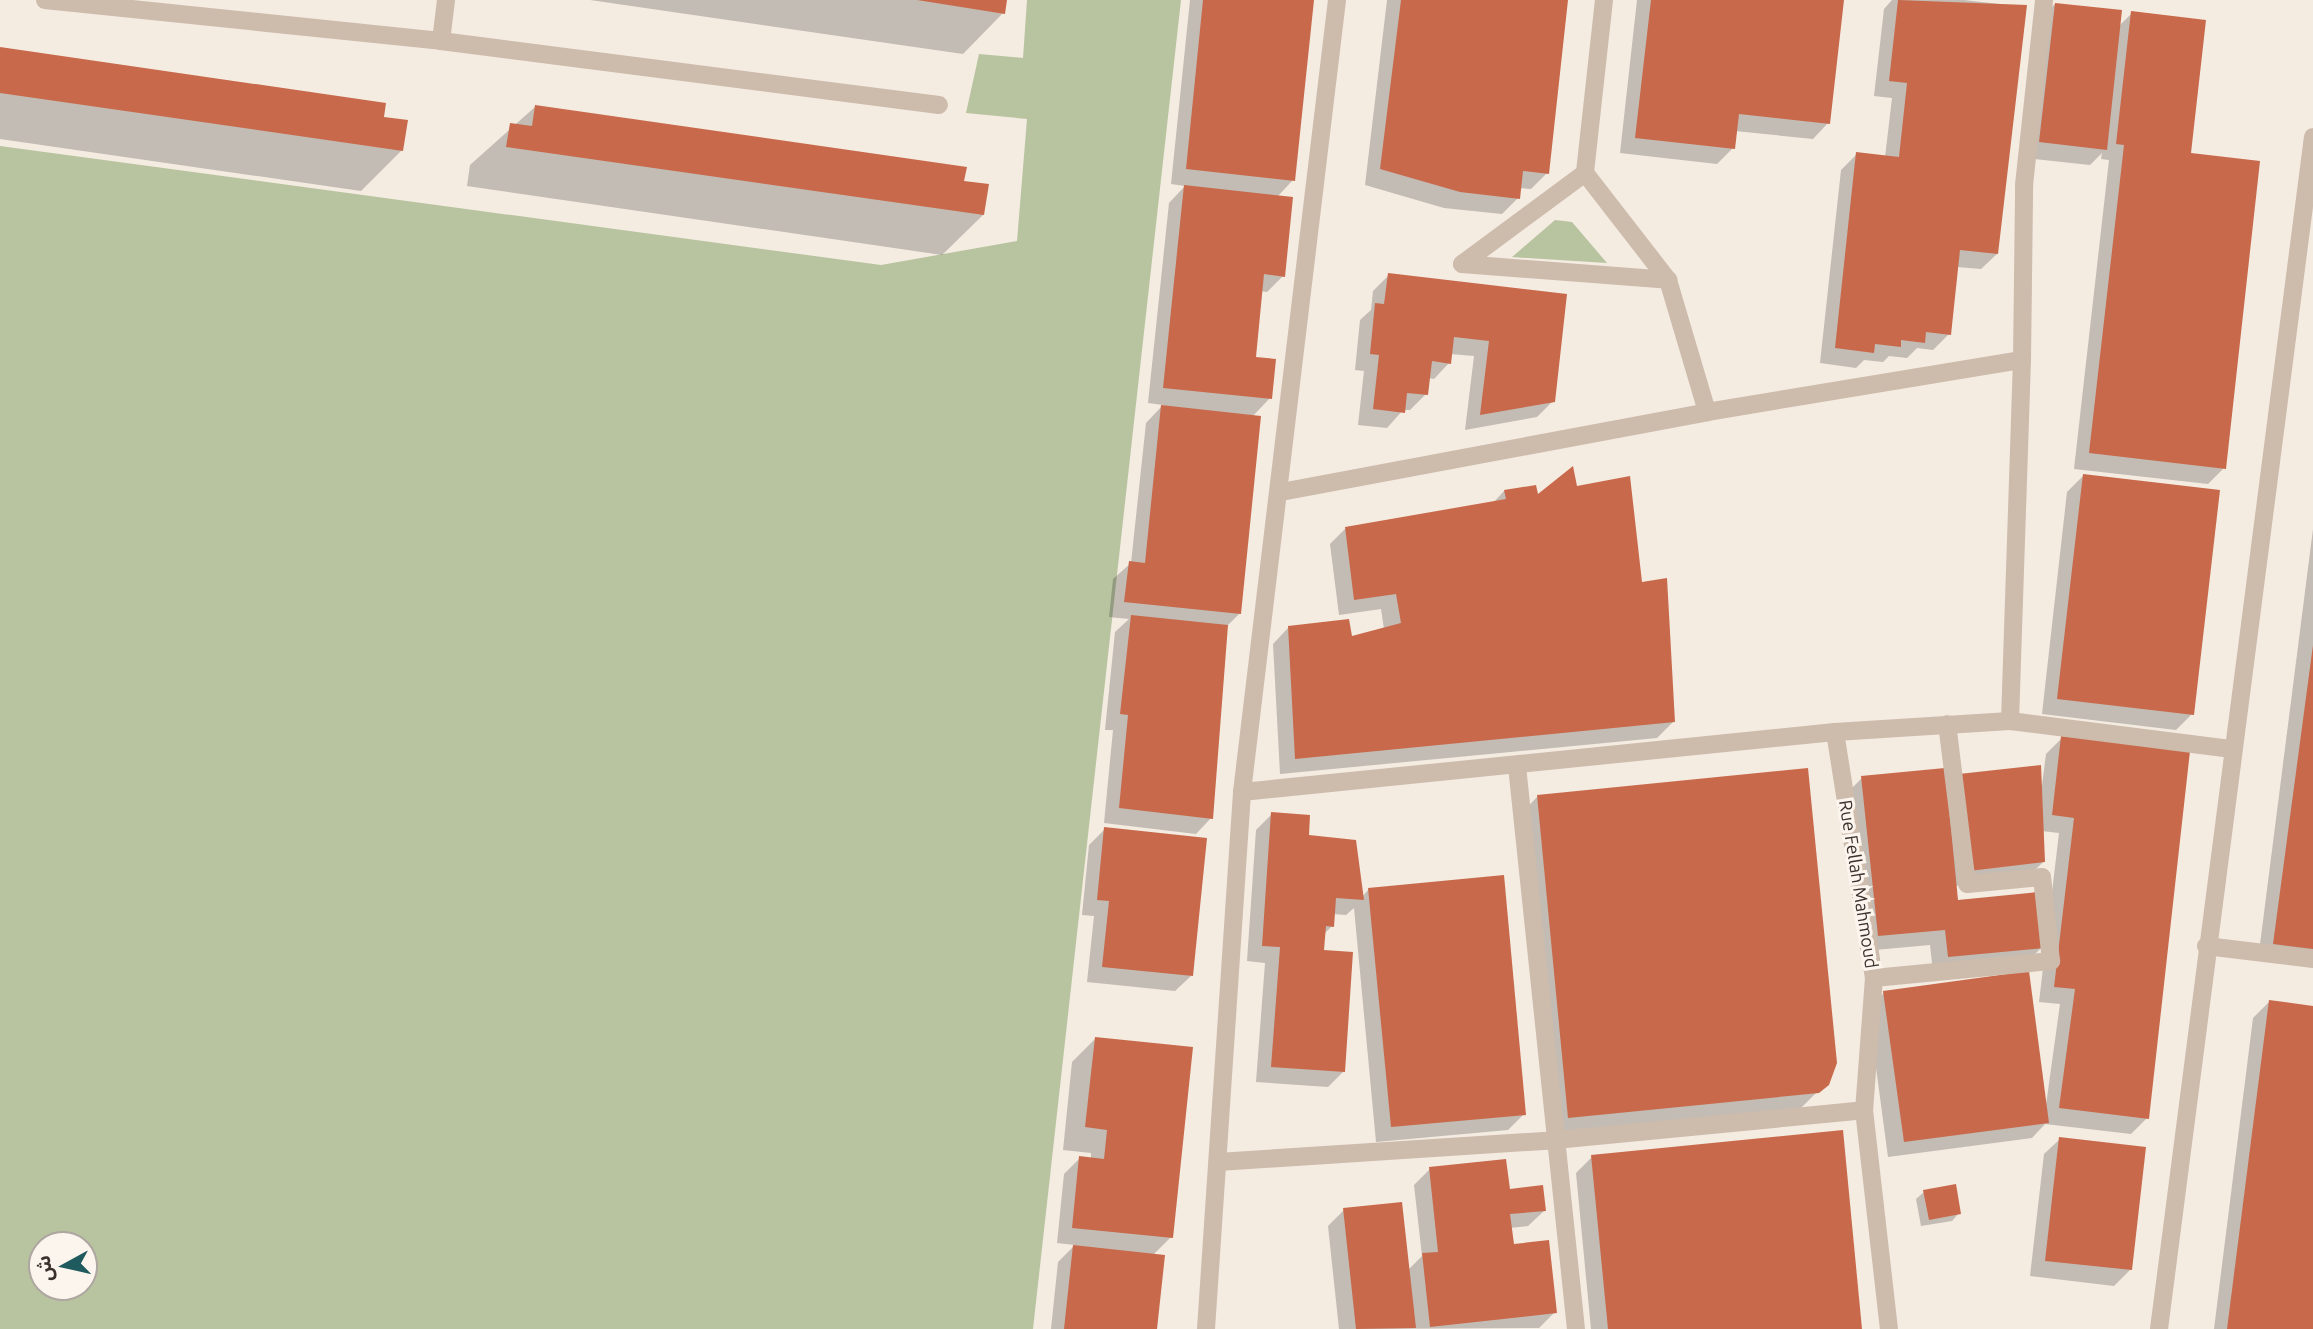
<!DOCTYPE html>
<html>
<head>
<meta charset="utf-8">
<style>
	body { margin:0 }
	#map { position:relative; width:2313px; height:1329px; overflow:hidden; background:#f4ebe1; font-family:Ubuntu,"Noto Sans Arabic",sans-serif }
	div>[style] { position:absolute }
	.green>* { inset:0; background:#b8c4a0 }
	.shadow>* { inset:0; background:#0003 }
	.building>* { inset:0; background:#c8694b }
	.minor>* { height:18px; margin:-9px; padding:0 9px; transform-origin:9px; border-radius:9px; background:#cdbbac }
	span { translate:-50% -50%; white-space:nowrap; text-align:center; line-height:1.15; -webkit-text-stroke:6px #fbf5ee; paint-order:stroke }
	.street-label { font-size:18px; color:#3b302b }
	.north { position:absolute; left:28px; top:1231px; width:70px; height:70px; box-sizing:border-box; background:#fbf5ee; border:2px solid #aea6a0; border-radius:50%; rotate:262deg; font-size:19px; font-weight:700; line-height:28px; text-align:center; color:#3b302b }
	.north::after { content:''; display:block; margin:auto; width:24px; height:32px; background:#1f5a5e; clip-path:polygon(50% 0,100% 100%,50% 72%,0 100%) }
</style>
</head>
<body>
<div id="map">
	<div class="green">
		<i style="clip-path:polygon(evenodd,1027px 0,1181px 0,1033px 1329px,0 1329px,0 146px,881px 265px,1017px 241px,1027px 119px,966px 113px,979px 54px,1023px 58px,1027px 0,84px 1245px,84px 1287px,42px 1287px,42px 1245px,84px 1245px)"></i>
		<i style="clip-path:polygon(1555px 220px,1572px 222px,1607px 263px,1512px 257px)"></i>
	</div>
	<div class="shadow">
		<i style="clip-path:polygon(590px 0,1005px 0,1003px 13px,963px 54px)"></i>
		<i style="clip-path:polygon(1190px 0,1312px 0,1293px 180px,1277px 197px,1283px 276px,1267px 292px,1260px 291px,1254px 359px,1270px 398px,1252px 417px,1240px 613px,1226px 627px,1211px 818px,1196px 834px,1104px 823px,1113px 730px,1105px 730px,1115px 632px,1129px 619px,1109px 617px,1113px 579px,1131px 563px,1146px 423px,1163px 405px,1148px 403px,1169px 203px,1185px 186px,1171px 184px)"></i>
		<i style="clip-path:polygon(1387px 0,1566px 0,1547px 173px,1531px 189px,1519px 188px,1518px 198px,1502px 214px,1444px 208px,1365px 185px)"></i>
		<i style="clip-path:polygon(1637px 0,1842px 0,1828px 123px,1813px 139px,1735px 131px,1733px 148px,1717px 164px,1620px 153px)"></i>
		<i style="clip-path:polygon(1892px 0,1964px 0,2025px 7px,1997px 254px,1981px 269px,1957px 267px,1949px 334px,1933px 350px,1917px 348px,1907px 358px,1889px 356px,1883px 362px,1864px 360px,1856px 368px,1820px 363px,1841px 170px,1857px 154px,1885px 157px,1892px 98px,1874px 96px,1884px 9px)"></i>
		<i style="clip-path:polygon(2055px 4px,2119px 26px,2132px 13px,2189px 154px,2224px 468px,2208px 484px,2074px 469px,2109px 160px,2101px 159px,2102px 153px,2090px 165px,2024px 158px,2039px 20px)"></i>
		<i style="clip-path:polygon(0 49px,382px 118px,402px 150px,361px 191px,0 139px)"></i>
		<i style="clip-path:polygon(535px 107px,962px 182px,983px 215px,942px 255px,467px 186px,470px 165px)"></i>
		<i style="clip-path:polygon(1389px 275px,1565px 295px,1553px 401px,1537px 417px,1465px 430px,1474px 356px,1450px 354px,1449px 363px,1434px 379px,1428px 378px,1426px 394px,1410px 410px,1403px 410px,1387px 428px,1358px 425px,1364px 371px,1355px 370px,1360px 320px,1371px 310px,1373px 291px)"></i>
		<i style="clip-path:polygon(2083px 476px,2192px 714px,2176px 730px,2042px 714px,2067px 492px)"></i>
		<i style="clip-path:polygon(1576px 489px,1641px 584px,1673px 722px,1657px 738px,1280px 774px,1273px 644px,1288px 628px,1351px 638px,1384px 629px,1381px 609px,1339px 615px,1330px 544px,1346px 528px,1493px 503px,1504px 491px,1536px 497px)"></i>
		<i style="clip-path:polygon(2313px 529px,2313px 967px,2258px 960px)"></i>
		<i style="clip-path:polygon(2062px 738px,2147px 1118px,2131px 1134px,2045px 1124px,2032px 1138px,1888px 1157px,1868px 1008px,1884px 993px,2046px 1105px,2060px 1004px,2039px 1002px,2059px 833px,2042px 831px,2044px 861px,2028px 877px,1955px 886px,1956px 902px,2042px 947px,2026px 963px,1933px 972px,1930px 945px,1863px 951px,1846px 794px,1862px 778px,1945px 790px,2042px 785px,2046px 754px)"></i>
		<i style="clip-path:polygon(1537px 797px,1817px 1092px,1801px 1108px,1553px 1133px,1522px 813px)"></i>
		<i style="clip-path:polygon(1272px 814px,1307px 837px,1362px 897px,1369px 889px,1524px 1114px,1508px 1130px,1376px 1142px,1354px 908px,1346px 915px,1333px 914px,1332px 926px,1323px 935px,1322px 952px,1344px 1071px,1328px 1087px,1256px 1082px,1265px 963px,1247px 961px,1256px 830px)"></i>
		<i style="clip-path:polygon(1105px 829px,1191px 976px,1175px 991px,1087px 982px,1094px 916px,1082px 915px,1089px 845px)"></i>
		<i style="clip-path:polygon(2269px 1002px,2313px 1008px,2313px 1329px,2214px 1329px,2253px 1018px)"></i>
		<i style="clip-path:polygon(1095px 1039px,1171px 1237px,1153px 1255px,1155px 1329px,1051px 1329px,1058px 1262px,1075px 1245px,1057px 1243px,1064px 1174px,1080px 1158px,1091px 1159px,1091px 1153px,1063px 1150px,1072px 1062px)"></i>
		<i style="clip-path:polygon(2060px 1139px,2130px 1270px,2114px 1286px,2030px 1276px,2044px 1154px)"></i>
		<i style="clip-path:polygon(1592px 1157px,1861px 1329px,1591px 1329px,1576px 1173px)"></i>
		<i style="clip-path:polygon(1430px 1169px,1508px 1190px,1544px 1211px,1528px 1226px,1510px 1228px,1512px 1246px,1555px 1312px,1539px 1328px,1339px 1329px,1328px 1226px,1344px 1210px,1408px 1270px,1422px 1256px,1414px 1185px)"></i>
		<i style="clip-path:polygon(1924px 1192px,1959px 1213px,1952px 1221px,1921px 1226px,1916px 1199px)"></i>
	</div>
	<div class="building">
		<i style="clip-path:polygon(917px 0,1007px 0,1005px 14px)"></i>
		<i style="clip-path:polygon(1203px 0,1314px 0,1295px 181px,1186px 169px)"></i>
		<i style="clip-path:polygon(1401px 0,1568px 0,1549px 174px,1523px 171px,1520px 199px,1460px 192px,1380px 169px)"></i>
		<i style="clip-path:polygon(1651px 0,1844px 0,1830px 124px,1739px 114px,1735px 149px,1635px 138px)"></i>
		<i style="clip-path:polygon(1898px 0,2027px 5px,1998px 254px,1960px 250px,1951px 335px,1926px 332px,1925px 343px,1901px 340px,1901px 347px,1875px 344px,1874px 353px,1835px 348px,1856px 152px,1899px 157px,1907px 83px,1889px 81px)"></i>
		<i style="clip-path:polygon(2055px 3px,2122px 10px,2107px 150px,2039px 142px)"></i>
		<i style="clip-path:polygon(2131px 11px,2206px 20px,2191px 153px,2260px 161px,2226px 469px,2089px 453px,2124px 145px,2116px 144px)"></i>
		<i style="clip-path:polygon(0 47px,386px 103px,384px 117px,408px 120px,403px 151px,0 93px)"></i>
		<i style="clip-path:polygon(535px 105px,967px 167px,964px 181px,989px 184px,984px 215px,506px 147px,510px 123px,532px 126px)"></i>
		<i style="clip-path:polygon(1184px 185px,1293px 197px,1285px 277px,1264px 274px,1256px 357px,1276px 359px,1272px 399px,1163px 388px)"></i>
		<i style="clip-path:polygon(1388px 273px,1567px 294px,1555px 402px,1480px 415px,1489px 341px,1454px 337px,1451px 364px,1432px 361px,1428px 395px,1407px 393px,1405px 413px,1373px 409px,1379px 355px,1370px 354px,1375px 303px,1384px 304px)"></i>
		<i style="clip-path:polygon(1161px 405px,1261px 416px,1241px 614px,1124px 602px,1129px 561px,1145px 563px)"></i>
		<i style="clip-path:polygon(1573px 466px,1577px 486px,1630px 476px,1642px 582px,1667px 578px,1675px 722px,1295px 759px,1288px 626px,1349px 619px,1352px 636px,1401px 623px,1396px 594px,1354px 600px,1345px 527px,1506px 499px,1504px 490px,1536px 485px,1538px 494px)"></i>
		<i style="clip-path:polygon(2083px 474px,2220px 490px,2194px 715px,2057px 699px)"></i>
		<i style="clip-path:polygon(1131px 615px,1228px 625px,1213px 819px,1119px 808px,1128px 715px,1120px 714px)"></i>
		<i style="clip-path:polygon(2313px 645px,2313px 949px,2273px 944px)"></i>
		<i style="clip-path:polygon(2061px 736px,2190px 751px,2149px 1119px,2059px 1108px,2075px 989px,2054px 987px,2074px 818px,2052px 815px)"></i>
		<i style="clip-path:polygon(2041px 765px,2045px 862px,1969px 871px,1959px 774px)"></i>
		<i style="clip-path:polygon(1808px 768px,1837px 1063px,1829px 1085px,1819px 1093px,1568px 1118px,1537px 795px)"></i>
		<i style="clip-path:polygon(1945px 768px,1958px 900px,2038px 892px,2044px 948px,1948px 957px,1945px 930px,1878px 936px,1861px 776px)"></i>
		<i style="clip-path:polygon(1271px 812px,1310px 815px,1309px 835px,1356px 840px,1364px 900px,1336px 898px,1334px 927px,1326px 926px,1324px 950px,1353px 952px,1345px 1072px,1271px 1067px,1280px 947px,1262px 946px)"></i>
		<i style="clip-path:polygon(1104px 827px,1207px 838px,1193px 976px,1102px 967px,1109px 901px,1097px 900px)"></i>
		<i style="clip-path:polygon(1504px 875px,1526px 1115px,1391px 1127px,1368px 888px)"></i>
		<i style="clip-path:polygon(2029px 971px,2049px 1123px,1904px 1142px,1883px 991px)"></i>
		<i style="clip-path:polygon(2269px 1000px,2313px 1006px,2313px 1329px,2227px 1329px)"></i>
		<i style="clip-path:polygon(1095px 1037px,1193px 1047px,1173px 1238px,1072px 1228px,1079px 1156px,1104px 1159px,1107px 1130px,1085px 1127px)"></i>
		<i style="clip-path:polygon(1843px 1130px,1862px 1329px,1608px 1329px,1591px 1155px)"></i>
		<i style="clip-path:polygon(2059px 1137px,2146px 1147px,2132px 1270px,2045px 1261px)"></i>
		<i style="clip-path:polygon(1506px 1159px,1510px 1189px,1543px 1185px,1546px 1211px,1510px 1214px,1514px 1244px,1549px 1240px,1557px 1313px,1430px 1327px,1422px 1253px,1438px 1252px,1429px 1167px)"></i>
		<i style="clip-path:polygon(1956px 1184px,1961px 1214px,1929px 1220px,1923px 1190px)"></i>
		<i style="clip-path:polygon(1402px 1202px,1416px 1328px,1356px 1329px,1343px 1208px)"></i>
		<i style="clip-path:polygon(1073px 1245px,1165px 1255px,1157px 1329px,1064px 1329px)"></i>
	</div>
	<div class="minor">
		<i style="left:45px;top:0;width:398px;rotate:5.9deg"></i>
		<i style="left:441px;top:41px;width:502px;rotate:7.32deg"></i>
		<i style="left:1604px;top:0;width:174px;rotate:96.3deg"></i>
		<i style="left:1585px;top:173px;width:135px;rotate:52.2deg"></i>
		<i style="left:1668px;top:280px;width:138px;rotate:73.5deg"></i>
		<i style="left:441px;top:41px;width:41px;rotate:-83deg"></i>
		<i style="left:1585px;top:173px;width:153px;rotate:143.5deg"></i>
		<i style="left:1462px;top:264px;width:207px;rotate:4.4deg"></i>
		<i style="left:1281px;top:492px;width:433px;rotate:-10.6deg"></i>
		<i style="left:1707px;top:412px;width:319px;rotate:-9.4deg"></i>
		<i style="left:2022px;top:360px;width:175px;rotate:-89.3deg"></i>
		<i style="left:2024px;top:185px;width:186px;rotate:-83.8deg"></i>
		<i style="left:2010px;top:721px;width:224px;rotate:7.2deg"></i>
		<i style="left:1835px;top:732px;width:249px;rotate:81deg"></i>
		<i style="left:1874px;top:978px;width:132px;rotate:94.3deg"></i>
		<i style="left:1864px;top:1110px;width:220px;rotate:83.5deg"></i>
		<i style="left:1517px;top:766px;width:566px;rotate:84.02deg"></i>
		<i style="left:1242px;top:792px;width:596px;rotate:-5.78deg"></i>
		<i style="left:1835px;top:732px;width:175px;rotate:-3.6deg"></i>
		<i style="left:2010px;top:721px;width:361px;rotate:-88.1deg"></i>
		<i style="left:2206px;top:946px;width:108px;rotate:6.9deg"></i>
		<i style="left:1874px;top:978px;width:178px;rotate:-5.5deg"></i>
		<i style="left:2051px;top:961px;width:84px;rotate:-96.1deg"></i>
		<i style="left:2042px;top:877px;width:75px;rotate:174.7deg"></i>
		<i style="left:1967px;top:884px;width:161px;rotate:-97.1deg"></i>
		<i style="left:1218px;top:1162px;width:338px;rotate:-3.7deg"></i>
		<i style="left:1555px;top:1140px;width:310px;rotate:-5.5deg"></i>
		<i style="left:1206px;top:1329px;width:538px;rotate:-86.16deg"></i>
		<i style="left:1242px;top:792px;width:798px;rotate:-83.16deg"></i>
		<i style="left:2159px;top:1329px;width:1202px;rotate:-82.64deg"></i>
	</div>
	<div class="street-label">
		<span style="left:1859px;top:884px;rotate:81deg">Rue Fellah Mahmoud</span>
	</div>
	<div class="north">ش</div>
</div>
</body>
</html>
